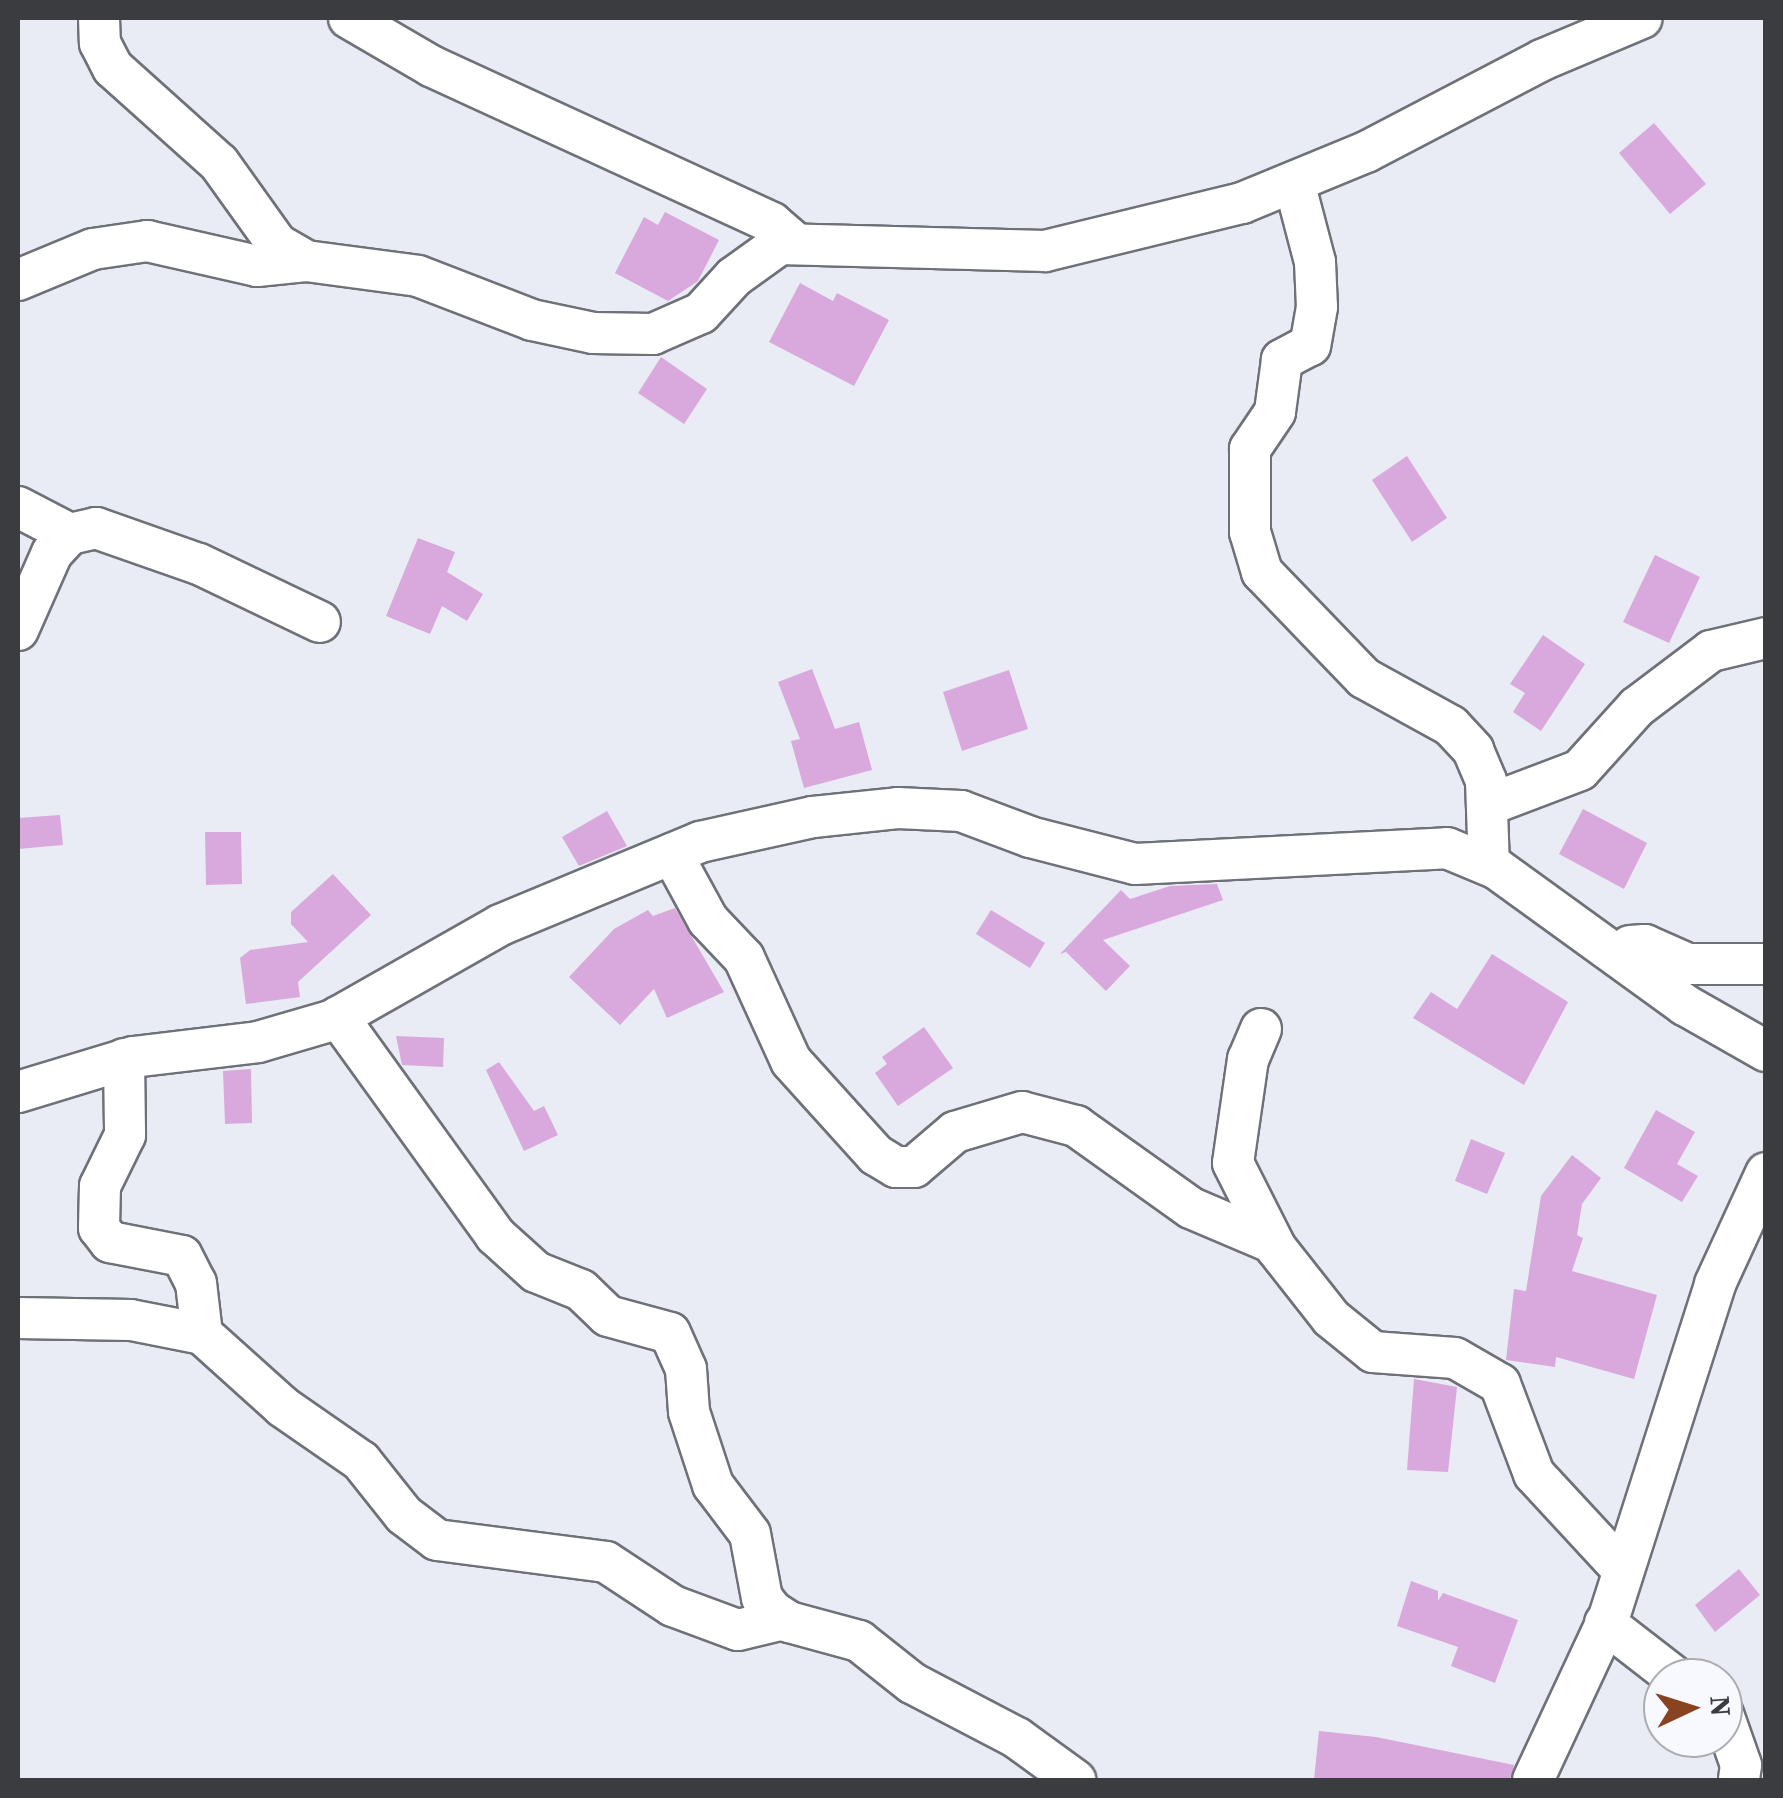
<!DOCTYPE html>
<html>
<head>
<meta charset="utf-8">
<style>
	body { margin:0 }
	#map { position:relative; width:1783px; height:1798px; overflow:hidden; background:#e9ecf4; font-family:"Source Serif 4",serif }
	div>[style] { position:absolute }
	.building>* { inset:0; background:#d9a8dc }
	.roads { filter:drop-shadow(2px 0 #6e7178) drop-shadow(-2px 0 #6e7178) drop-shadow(0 2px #6e7178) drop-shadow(0 -2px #6e7178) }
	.street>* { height:40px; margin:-20px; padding:0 20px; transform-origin:20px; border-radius:20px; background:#fff }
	span { translate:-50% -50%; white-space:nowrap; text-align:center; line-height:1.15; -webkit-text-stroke:8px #f8f9fe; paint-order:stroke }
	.frame { position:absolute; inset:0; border:20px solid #3b3c40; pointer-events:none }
	.north { position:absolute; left:1643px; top:1658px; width:100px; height:100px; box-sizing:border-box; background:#f8f9fe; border:2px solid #acadb2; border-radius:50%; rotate:86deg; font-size:28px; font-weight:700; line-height:40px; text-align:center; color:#3b3c40 }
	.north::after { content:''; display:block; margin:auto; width:35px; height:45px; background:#8a4321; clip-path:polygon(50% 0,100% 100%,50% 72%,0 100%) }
</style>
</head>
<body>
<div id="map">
	<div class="building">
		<i style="clip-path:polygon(1654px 123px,1706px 184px,1670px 214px,1619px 153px)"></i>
		<i style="clip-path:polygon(665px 212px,719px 240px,698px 281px,668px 301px,615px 273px,644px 217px,658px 225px)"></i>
		<i style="clip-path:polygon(800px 283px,833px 301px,837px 293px,889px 320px,854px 386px,769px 342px)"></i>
		<i style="clip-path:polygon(661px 357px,707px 389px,684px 424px,638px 393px)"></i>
		<i style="clip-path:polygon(1407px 456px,1447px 518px,1412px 542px,1372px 480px)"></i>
		<i style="clip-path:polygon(418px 538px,455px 552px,447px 572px,483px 594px,467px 621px,442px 606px,430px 634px,386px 616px)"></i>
		<i style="clip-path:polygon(1655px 555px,1700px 577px,1669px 643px,1623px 622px)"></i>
		<i style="clip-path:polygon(1543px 635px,1585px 664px,1541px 731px,1513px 712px,1525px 693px,1510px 684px)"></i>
		<i style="clip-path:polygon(812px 669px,835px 729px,859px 722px,872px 770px,804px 788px,791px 741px,800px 739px,778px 682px)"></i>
		<i style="clip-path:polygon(1009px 670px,1028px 729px,962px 751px,943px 692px)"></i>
		<i style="clip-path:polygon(1583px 809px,1647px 843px,1624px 889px,1559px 854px)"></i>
		<i style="clip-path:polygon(607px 811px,627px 846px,579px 866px,562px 837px)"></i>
		<i style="clip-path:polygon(60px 815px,63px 845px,18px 849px,18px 818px)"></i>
		<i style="clip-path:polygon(205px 832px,241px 832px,242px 884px,206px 885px)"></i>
		<i style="clip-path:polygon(333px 874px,371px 915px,298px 982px,300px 997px,246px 1004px,240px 958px,250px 950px,308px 942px,291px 924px,291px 912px)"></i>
		<i style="clip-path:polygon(1217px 884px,1223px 900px,1103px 940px,1130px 966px,1106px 991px,1066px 952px,1060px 954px,1121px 890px,1130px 899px,1170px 886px)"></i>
		<i style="clip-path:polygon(675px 908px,724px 992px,667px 1018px,654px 989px,620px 1025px,569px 977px,614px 929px,648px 910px,653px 916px)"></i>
		<i style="clip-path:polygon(991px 910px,1045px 943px,1030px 968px,976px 934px)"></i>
		<i style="clip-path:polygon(1492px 954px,1568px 1002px,1524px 1085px,1413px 1018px,1431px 992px,1457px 1009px)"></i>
		<i style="clip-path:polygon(924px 1027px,953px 1068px,898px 1106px,875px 1073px,887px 1064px,882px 1057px)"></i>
		<i style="clip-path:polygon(396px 1036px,444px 1038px,443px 1067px,402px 1065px)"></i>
		<i style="clip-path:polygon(499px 1062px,534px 1111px,544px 1106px,558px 1135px,524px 1151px,486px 1070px)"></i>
		<i style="clip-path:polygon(251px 1069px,252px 1123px,225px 1124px,223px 1071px)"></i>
		<i style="clip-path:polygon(1656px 1110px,1695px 1132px,1677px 1164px,1698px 1176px,1682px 1202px,1624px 1168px)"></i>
		<i style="clip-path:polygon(1471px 1139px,1505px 1153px,1487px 1194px,1455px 1181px)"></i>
		<i style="clip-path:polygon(1572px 1155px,1601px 1178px,1582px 1204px,1577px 1235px,1583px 1238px,1572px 1271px,1657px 1295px,1634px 1379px,1556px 1357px,1555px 1367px,1506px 1360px,1514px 1289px,1526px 1291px,1541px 1196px)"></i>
		<i style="clip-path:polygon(1414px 1379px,1457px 1387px,1448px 1472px,1407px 1470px)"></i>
		<i style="clip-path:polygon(1739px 1569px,1760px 1595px,1715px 1632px,1695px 1605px)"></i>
		<i style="clip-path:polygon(1411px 1581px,1438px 1591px,1438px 1601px,1443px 1593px,1518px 1620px,1495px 1683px,1451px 1666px,1458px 1647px,1397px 1626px)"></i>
		<i style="clip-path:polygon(1319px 1731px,1376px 1737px,1514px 1765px,1510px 1780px,1314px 1780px)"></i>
	</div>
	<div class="roads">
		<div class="street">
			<i style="left:99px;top:18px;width:25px;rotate:88deg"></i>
			<i style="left:100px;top:43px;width:28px;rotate:63deg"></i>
			<i style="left:113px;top:68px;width:142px;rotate:41.9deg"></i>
			<i style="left:219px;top:163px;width:100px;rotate:54.4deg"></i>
			<i style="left:277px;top:244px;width:34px;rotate:30deg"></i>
			<i style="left:306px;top:261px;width:113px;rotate:7.6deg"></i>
			<i style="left:418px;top:276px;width:122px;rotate:21.1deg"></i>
			<i style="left:532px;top:320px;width:62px;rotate:12deg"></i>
			<i style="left:593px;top:333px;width:60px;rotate:1deg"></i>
			<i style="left:653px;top:334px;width:52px;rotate:-23.6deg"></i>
			<i style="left:701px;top:313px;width:49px;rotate:-47.5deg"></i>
			<i style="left:734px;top:277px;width:57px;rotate:-35.7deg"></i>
			<i style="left:780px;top:244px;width:265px;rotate:1.5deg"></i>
			<i style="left:1045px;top:251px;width:203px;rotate:-13.7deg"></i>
			<i style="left:1242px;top:203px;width:136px;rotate:-22.4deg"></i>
			<i style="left:1368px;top:151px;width:196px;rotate:-27.6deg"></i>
			<i style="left:1542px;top:60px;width:108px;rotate:-22.8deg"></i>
			<i style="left:349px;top:18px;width:95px;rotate:30.3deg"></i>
			<i style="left:431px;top:66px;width:375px;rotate:24.7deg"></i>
			<i style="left:772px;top:223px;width:28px;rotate:41deg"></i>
			<i style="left:1294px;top:182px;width:83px;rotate:75.3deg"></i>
			<i style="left:1315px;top:262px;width:45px;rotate:87.5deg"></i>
			<i style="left:1317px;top:307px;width:39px;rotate:100deg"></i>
			<i style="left:1310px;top:345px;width:32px;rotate:152deg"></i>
			<i style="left:1282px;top:360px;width:52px;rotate:97.7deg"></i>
			<i style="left:1275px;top:412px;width:45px;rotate:124deg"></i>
			<i style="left:1250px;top:449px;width:83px;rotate:90deg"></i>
			<i style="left:1250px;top:532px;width:42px;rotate:73.3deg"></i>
			<i style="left:1262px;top:572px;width:147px;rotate:46.1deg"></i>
			<i style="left:1364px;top:678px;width:99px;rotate:28.9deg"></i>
			<i style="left:1451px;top:726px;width:33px;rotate:47deg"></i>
			<i style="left:1473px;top:750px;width:34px;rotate:67deg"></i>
			<i style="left:1486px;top:781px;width:84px;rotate:88deg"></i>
			<i style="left:18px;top:280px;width:81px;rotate:-22.5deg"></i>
			<i style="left:93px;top:249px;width:55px;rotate:-8.4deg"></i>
			<i style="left:147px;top:241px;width:113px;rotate:12.8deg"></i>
			<i style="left:257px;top:266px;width:49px;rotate:-5.8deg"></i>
			<i style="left:18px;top:507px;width:59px;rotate:27.4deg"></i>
			<i style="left:18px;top:630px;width:84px;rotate:-66.2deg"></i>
			<i style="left:52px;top:553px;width:26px;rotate:-47deg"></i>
			<i style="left:70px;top:534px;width:27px;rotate:-13deg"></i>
			<i style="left:96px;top:528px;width:109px;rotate:19.3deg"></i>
			<i style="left:199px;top:564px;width:134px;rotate:25.6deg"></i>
			<i style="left:1488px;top:805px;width:98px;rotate:-20.8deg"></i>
			<i style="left:1580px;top:770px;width:85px;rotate:-47.9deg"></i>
			<i style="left:1637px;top:707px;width:93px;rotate:-37.1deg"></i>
			<i style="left:1711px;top:651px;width:57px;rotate:-13.3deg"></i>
			<i style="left:672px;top:854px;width:75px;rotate:61.4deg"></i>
			<i style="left:708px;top:920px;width:52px;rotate:46.5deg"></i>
			<i style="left:744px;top:958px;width:113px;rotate:65.5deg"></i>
			<i style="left:791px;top:1061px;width:127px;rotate:47.9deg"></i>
			<i style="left:876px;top:1155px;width:23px;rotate:31deg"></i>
			<i style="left:896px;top:1167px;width:18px"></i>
			<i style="left:914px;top:1167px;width:54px;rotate:-40.5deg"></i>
			<i style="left:955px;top:1132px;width:70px;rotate:-16.6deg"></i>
			<i style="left:1022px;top:1112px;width:56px;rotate:14.5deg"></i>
			<i style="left:1076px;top:1126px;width:141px;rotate:35.5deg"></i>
			<i style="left:1191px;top:1208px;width:89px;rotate:23.1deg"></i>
			<i style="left:1630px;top:946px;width:15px;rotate:-4deg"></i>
			<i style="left:1645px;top:945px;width:47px;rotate:23.8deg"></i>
			<i style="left:1688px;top:964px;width:78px"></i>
			<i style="left:338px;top:1017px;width:269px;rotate:54.2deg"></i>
			<i style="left:495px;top:1235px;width:55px;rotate:42.1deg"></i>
			<i style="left:536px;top:1272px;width:48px;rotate:21.8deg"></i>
			<i style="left:581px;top:1290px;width:37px;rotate:44deg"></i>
			<i style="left:608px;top:1316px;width:64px;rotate:15.3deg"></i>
			<i style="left:670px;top:1333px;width:39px;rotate:66deg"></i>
			<i style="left:686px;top:1369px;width:43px;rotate:86deg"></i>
			<i style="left:689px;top:1412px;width:77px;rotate:71.8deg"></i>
			<i style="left:713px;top:1485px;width:61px;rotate:52.9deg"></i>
			<i style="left:750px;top:1534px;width:65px;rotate:79.4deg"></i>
			<i style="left:762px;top:1598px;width:16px;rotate:52deg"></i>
			<i style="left:772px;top:1611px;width:20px;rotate:33deg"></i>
			<i style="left:789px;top:1622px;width:73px;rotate:15.2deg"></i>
			<i style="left:859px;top:1641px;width:68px;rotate:38.4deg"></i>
			<i style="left:912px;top:1683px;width:119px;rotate:27.6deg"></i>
			<i style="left:1017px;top:1738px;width:72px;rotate:35.9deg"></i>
			<i style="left:1261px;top:1029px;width:33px;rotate:113deg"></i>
			<i style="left:1248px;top:1059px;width:105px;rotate:98.2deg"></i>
			<i style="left:1233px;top:1163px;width:95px;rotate:63.2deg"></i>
			<i style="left:1276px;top:1248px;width:89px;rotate:51.8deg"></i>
			<i style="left:1331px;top:1318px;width:54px;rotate:39deg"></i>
			<i style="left:1373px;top:1352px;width:82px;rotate:4.2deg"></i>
			<i style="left:1455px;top:1358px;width:52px;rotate:30deg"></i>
			<i style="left:1500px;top:1384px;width:96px;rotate:69.3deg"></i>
			<i style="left:1534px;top:1474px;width:131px;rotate:47.2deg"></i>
			<i style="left:124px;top:1059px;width:76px;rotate:89.2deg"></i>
			<i style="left:125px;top:1135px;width:57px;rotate:116.1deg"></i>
			<i style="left:100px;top:1186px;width:42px;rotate:91.4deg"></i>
			<i style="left:99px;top:1228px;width:18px;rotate:52deg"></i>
			<i style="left:110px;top:1242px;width:73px;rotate:11deg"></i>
			<i style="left:182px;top:1256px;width:30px;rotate:63deg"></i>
			<i style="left:196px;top:1283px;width:51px;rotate:83.3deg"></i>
			<i style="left:18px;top:1092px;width:120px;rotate:-16.9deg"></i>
			<i style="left:133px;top:1057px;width:126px;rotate:-6.8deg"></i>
			<i style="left:258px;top:1042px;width:78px;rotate:-16.3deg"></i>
			<i style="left:333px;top:1020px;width:192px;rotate:-29.6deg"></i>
			<i style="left:500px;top:925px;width:217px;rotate:-22.5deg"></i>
			<i style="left:700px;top:842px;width:116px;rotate:-12.5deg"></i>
			<i style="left:813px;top:817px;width:85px;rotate:-6deg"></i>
			<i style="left:898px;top:808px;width:63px;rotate:2.7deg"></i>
			<i style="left:961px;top:811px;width:74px;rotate:20.6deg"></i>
			<i style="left:1030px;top:837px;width:108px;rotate:14.4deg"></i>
			<i style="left:1135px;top:864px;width:312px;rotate:-2.9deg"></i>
			<i style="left:1447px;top:848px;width:54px;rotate:22.8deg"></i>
			<i style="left:1497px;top:869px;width:232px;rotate:35.9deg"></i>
			<i style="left:1685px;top:1005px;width:93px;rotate:29.6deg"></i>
			<i style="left:18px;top:1318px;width:113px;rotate:1deg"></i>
			<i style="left:131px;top:1320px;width:72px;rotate:11.2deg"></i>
			<i style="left:202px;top:1334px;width:109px;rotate:42deg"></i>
			<i style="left:283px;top:1407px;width:95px;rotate:34.7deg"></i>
			<i style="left:361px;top:1461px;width:69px;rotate:51.5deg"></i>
			<i style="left:404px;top:1515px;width:41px;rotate:37.1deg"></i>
			<i style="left:437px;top:1540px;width:170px;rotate:7.4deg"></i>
			<i style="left:606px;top:1562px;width:80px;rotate:33.3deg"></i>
			<i style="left:673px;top:1606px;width:69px;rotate:20.3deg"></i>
			<i style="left:738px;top:1630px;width:47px;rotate:-13.4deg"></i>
			<i style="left:1605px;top:1623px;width:90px;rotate:37.8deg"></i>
			<i style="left:1723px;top:1714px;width:54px;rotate:70.6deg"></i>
			<i style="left:1741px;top:1765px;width:15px;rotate:98deg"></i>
			<i style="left:1533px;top:1780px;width:180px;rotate:-65deg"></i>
			<i style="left:1609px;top:1617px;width:349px;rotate:-72.3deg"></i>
			<i style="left:1715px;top:1284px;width:122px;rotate:-65.3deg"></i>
		</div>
	</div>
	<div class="frame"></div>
	<div class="north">N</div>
</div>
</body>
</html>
